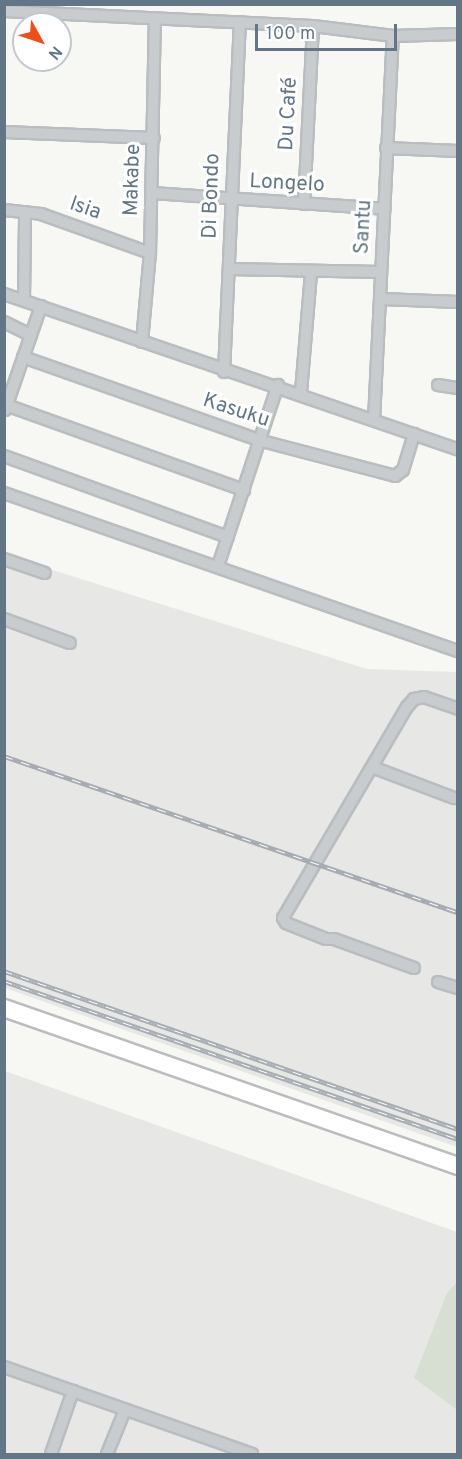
<!DOCTYPE html>
<html>
<head>
<meta charset="utf-8">
<style>
	body { margin:0 }
	#map { position:relative; width:462px; height:1459px; overflow:hidden; background:#f7f7f3; font-family:Overpass,sans-serif }
	div>[style] { position:absolute }
	.built>* { inset:0; background:#e7e8e6 }
	.green>* { inset:0; background:#d7dfd3 }
	.roads { filter:drop-shadow(2px 0 #b9bdc0) drop-shadow(-2px 0 #b9bdc0) drop-shadow(0 2px #b9bdc0) drop-shadow(0 -2px #b9bdc0) }
	.street>* { height:10px; margin:-5px; padding:0 5px; transform-origin:5px; border-radius:5px; background:#c9cccf }
	.primary>* { height:16px; margin:-8px; padding:0 8px; transform-origin:8px; border-radius:8px; background:#fff }
	.rail>* { height:5px; margin-top:-2.5px; transform-origin:0; background:repeating-linear-gradient(90deg,#fff 0 9px,#a6acb2 0 18px); box-sizing:border-box; border-block:2px solid #a6acb2 }
	span { translate:-50% -50%; white-space:nowrap; text-align:center; line-height:1.15; -webkit-text-stroke:6px #fff; paint-order:stroke }
	.street-label { font-size:21px; color:#637686 }
	.frame { position:absolute; inset:0; border:6px solid #637686; pointer-events:none }
	.north { position:absolute; left:12px; top:12px; width:60px; height:60px; box-sizing:border-box; background:#fff; border:2px solid #c1c8cf; border-radius:50%; rotate:130deg; font-size:16px; font-weight:700; line-height:24px; text-align:center; color:#637686 }
	.north::after { content:''; display:block; margin:auto; width:21px; height:27px; background:#f04d19; clip-path:polygon(50% 0,100% 100%,50% 72%,0 100%) }
	.scale { position:absolute; left:255px; top:24px; width:142px; height:27px; box-sizing:border-box; border:3px solid #637686; border-top:0; padding-left:8px; font-size:18px; line-height:21px; white-space:nowrap; color:#637686; -webkit-text-stroke:4px #fff; paint-order:stroke }
</style>
</head>
<body>
<div id="map">
	<div class="built">
		<i style="clip-path:polygon(5px 555px,367px 669px,457px 672px,457px 1147px,5px 988px)"></i>
		<i style="clip-path:polygon(5px 1071px,457px 1232px,457px 1454px,5px 1454px)"></i>
	</div>
	<div class="green">
		<i style="clip-path:polygon(457px 1282px,457px 1410px,414px 1378px,447px 1293px)"></i>
	</div>
	<div class="roads">
		<div class="street">
			<i style="left:4px;top:11px;width:309px;rotate:2.8deg"></i>
			<i style="left:313px;top:26px;width:81px;rotate:7.1deg"></i>
			<i style="left:393px;top:36px;width:65px;rotate:-1.8deg"></i>
			<i style="left:4px;top:132px;width:150px;rotate:2.3deg"></i>
			<i style="left:386px;top:148px;width:72px;rotate:2.4deg"></i>
			<i style="left:152px;top:193px;width:233px;rotate:3.9deg"></i>
			<i style="left:304px;top:204px;width:178px;rotate:-87.1deg"></i>
			<i style="left:4px;top:210px;width:37px;rotate:6deg"></i>
			<i style="left:41px;top:214px;width:116px;rotate:19.7deg"></i>
			<i style="left:229px;top:269px;width:152px;rotate:1.1deg"></i>
			<i style="left:4px;top:294px;width:480px;rotate:18.9deg"></i>
			<i style="left:382px;top:299px;width:76px;rotate:2.3deg"></i>
			<i style="left:24px;top:300px;width:88px;rotate:-89.3deg"></i>
			<i style="left:4px;top:322px;width:30px;rotate:26deg"></i>
			<i style="left:142px;top:342px;width:89px;rotate:-84.9deg"></i>
			<i style="left:150px;top:253px;width:234px;rotate:-88.8deg"></i>
			<i style="left:23px;top:357px;width:253px;rotate:19.4deg"></i>
			<i style="left:262px;top:441px;width:138px;rotate:14.7deg"></i>
			<i style="left:395px;top:476px;width:10px;rotate:-37deg"></i>
			<i style="left:403px;top:470px;width:38px;rotate:-73deg"></i>
			<i style="left:224px;top:372px;width:350px;rotate:-87.4deg"></i>
			<i style="left:438px;top:385px;width:20px;rotate:9deg"></i>
			<i style="left:301px;top:392px;width:120px;rotate:-85.2deg"></i>
			<i style="left:6px;top:405px;width:253px;rotate:19.7deg"></i>
			<i style="left:5px;top:410px;width:110px;rotate:-70.9deg"></i>
			<i style="left:374px;top:420px;width:384px;rotate:-87.2deg"></i>
			<i style="left:4px;top:456px;width:238px;rotate:19.9deg"></i>
			<i style="left:4px;top:493px;width:481px;rotate:19.2deg"></i>
			<i style="left:4px;top:559px;width:43px;rotate:18.9deg"></i>
			<i style="left:218px;top:566px;width:191px;rotate:-71.7deg"></i>
			<i style="left:4px;top:619px;width:70px;rotate:20deg"></i>
			<i style="left:372px;top:767px;width:88px;rotate:20.7deg"></i>
			<i style="left:414px;top:968px;width:85px;rotate:-160.1deg"></i>
			<i style="left:334px;top:939px;width:8px;rotate:180deg"></i>
			<i style="left:326px;top:939px;width:43px;rotate:-158.2deg"></i>
			<i style="left:286px;top:923px;width:6px;rotate:-121deg"></i>
			<i style="left:283px;top:918px;width:245px;rotate:-59.6deg"></i>
			<i style="left:407px;top:707px;width:11px;rotate:-49deg"></i>
			<i style="left:414px;top:699px;width:10px;rotate:-11deg"></i>
			<i style="left:424px;top:697px;width:36px;rotate:19deg"></i>
			<i style="left:438px;top:982px;width:21px;rotate:17deg"></i>
			<i style="left:4px;top:1367px;width:263px;rotate:19.3deg"></i>
			<i style="left:51px;top:1454px;width:67px;rotate:-70.8deg"></i>
			<i style="left:107px;top:1454px;width:48px;rotate:-67.8deg"></i>
		</div>
		<div class="primary">
			<i style="left:4px;top:1008px;width:481px;rotate:19.2deg"></i>
		</div>
	</div>
	<div class="rail">
		<i style="left:4px;top:756px;width:480px;rotate:19deg"></i>
		<i style="left:4px;top:971px;width:481px;rotate:19.2deg"></i>
		<i style="left:4px;top:981px;width:481px;rotate:19.2deg"></i>
	</div>
	<div class="street-label">
		<span style="left:289px;top:114px;rotate:-87deg">Du Café</span>
		<span style="left:133px;top:180px;rotate:-88deg">Makabe</span>
		<span style="left:287px;top:184px;rotate:3deg">Longelo</span>
		<span style="left:212px;top:196px;rotate:-88deg">Di Bondo</span>
		<span style="left:85px;top:209px;rotate:19deg">Isia</span>
		<span style="left:364px;top:227px;rotate:-87deg">Santu</span>
		<span style="left:236px;top:411px;rotate:18deg">Kasuku</span>
	</div>
	<div class="frame"></div>
	<div class="north">N</div>
	<div class="scale">100 m</div>
</div>
</body>
</html>
